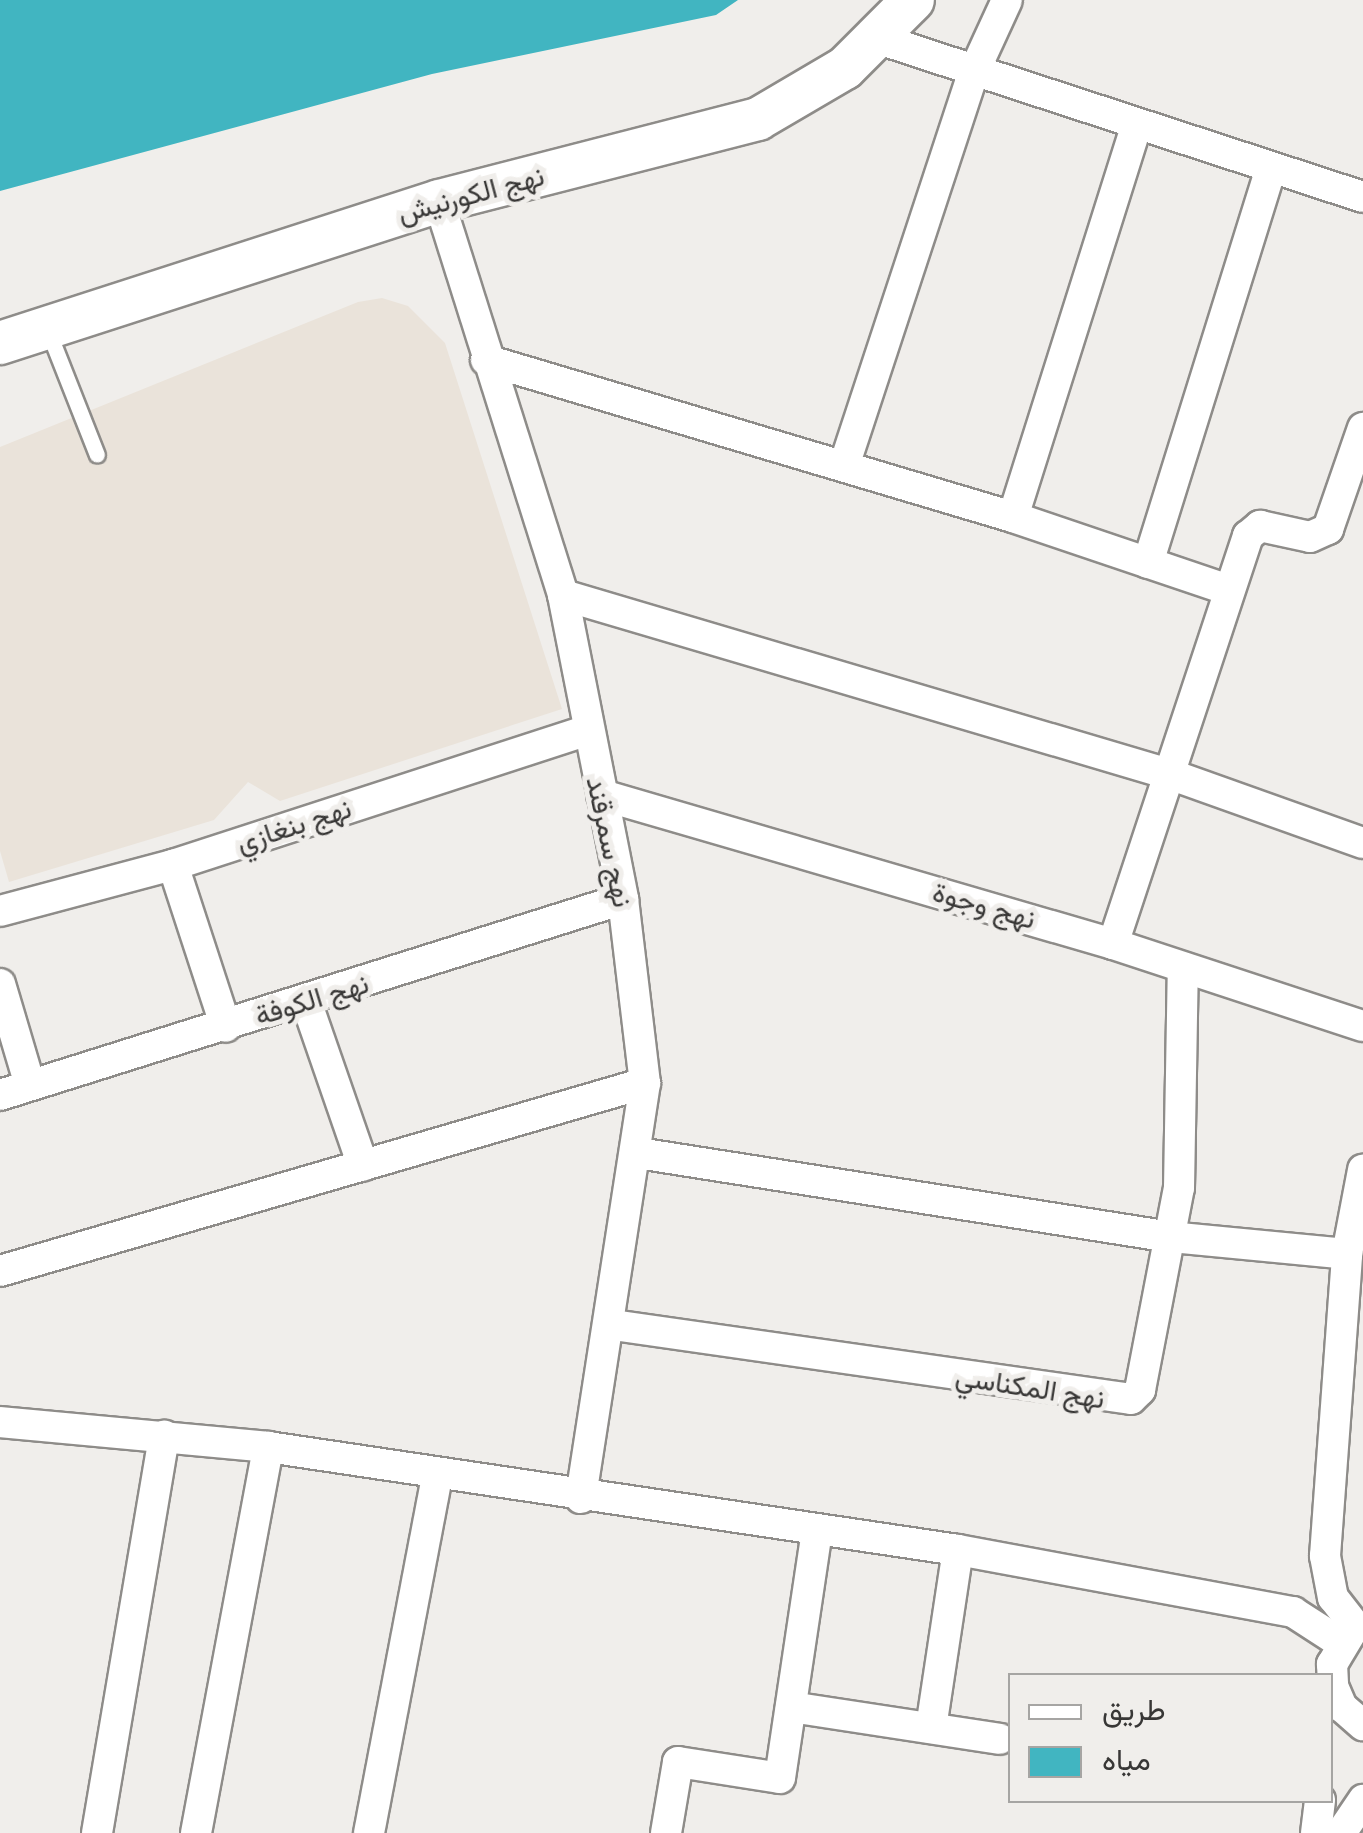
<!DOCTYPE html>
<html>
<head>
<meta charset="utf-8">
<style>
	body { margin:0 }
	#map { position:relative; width:1363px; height:1833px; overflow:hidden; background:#f0eeeb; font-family:"Varela Round",Vazirmatn,sans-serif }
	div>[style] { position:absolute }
	.built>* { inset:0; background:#eae3da }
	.water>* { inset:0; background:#41b5c1 }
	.roads { filter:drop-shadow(2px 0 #8e8c89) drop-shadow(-2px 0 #8e8c89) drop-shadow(0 2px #8e8c89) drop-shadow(0 -2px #8e8c89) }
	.service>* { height:15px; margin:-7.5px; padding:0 7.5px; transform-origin:7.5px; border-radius:7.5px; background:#fff }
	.minor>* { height:30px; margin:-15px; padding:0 15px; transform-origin:15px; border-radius:15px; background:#fff }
	.secondary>* { height:42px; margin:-21px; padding:0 21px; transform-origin:21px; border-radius:21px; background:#fff }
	span { translate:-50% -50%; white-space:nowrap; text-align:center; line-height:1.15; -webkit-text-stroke:10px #f0eeeb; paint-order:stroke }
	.street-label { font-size:28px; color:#383736 }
	.legend { position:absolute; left:1008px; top:1673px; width:325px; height:130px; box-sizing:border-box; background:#f0eeeb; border:2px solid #a6a5a3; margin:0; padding:12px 18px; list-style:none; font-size:30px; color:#383736 }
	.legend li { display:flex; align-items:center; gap:20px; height:50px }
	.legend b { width:50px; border:2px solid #a6a5a3 }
</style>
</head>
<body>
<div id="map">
	<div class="built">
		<i style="clip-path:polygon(382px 298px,408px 306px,445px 343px,562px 709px,280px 801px,248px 782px,214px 820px,9px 882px,0 851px,0 447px,358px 302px)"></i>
	</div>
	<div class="water">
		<i style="clip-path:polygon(0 0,738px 0,716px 15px,432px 74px,0 191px)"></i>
	</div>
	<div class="roads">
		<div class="service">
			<i style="left:47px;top:328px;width:136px;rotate:68.5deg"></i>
		</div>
		<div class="minor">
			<i style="left:876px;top:38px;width:512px;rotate:18.08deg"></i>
			<i style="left:439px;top:201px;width:413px;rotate:72.5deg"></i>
			<i style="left:563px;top:595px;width:310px;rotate:78.8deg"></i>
			<i style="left:623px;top:899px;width:185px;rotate:83.2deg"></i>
			<i style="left:645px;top:1083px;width:420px;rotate:98.8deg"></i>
			<i style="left:486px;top:360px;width:550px;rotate:16.59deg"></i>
			<i style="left:1013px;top:517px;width:228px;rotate:18.7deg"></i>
			<i style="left:844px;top:466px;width:413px;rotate:-71.8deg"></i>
			<i style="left:973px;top:74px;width:81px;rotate:-65.3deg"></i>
			<i style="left:1013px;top:517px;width:409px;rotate:-72.5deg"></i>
			<i style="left:1148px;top:563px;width:414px;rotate:-72.7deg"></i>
			<i style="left:563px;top:595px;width:632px;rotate:16.46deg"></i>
			<i style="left:1169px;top:774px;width:206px;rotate:19.6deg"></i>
			<i style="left:602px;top:795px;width:532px;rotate:16.26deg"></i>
			<i style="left:1113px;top:944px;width:263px;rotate:18.2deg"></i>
			<i style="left:173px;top:865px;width:170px;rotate:71.9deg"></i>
			<i style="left:0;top:911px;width:179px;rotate:-14.9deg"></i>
			<i style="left:173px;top:865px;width:433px;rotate:-18deg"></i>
			<i style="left:1113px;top:944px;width:430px;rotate:-71.7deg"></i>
			<i style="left:1248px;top:536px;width:16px;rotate:-40deg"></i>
			<i style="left:1260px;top:526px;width:51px;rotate:12.4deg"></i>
			<i style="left:1310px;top:537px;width:20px;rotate:-24deg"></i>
			<i style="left:1328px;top:529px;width:107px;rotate:-70.9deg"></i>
			<i style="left:0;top:984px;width:105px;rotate:73.5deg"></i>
			<i style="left:307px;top:1004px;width:171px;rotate:70.9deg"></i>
			<i style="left:0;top:1095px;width:653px;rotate:-17.46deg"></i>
			<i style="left:638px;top:1153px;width:540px;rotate:8.96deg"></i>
			<i style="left:1171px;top:1237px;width:177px;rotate:5.5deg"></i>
			<i style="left:0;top:1271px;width:672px;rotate:-16.25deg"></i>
			<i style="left:613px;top:1325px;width:523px;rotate:8.13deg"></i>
			<i style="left:1131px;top:1399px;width:13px;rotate:-45deg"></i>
			<i style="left:1140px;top:1390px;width:206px;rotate:-79.1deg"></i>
			<i style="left:1179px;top:1188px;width:220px;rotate:-89deg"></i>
			<i style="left:0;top:1422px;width:269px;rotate:5.3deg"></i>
			<i style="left:268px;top:1447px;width:698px;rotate:8.49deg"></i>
			<i style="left:958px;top:1550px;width:341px;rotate:10.5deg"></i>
			<i style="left:1293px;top:1612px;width:57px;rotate:32.9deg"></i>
			<i style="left:1356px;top:1627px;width:37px;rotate:-128deg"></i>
			<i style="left:1333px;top:1598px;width:43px;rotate:-100.8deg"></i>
			<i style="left:1325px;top:1556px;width:303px;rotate:-85.8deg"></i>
			<i style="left:1347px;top:1254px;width:86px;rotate:-79.2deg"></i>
			<i style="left:1352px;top:1631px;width:39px;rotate:121deg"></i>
			<i style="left:1332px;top:1664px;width:22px;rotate:87deg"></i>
			<i style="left:1333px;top:1686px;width:23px;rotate:67deg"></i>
			<i style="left:1342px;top:1707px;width:28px;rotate:41deg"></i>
			<i style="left:791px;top:1707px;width:211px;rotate:8.7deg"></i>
			<i style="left:931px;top:1728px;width:180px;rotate:-81.4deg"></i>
			<i style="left:97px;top:1833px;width:403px;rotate:-80.4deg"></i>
			<i style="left:196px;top:1833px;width:393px;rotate:-79.4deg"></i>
			<i style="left:369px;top:1833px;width:363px;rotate:-79.2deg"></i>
			<i style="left:666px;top:1833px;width:72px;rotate:-80.4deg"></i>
			<i style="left:678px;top:1762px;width:103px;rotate:8.9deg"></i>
			<i style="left:780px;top:1778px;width:251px;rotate:-81.5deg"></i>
			<i style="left:1316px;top:1833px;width:33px;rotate:-83deg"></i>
			<i style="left:1341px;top:1833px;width:40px;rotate:-56deg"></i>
		</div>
		<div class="secondary">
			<i style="left:0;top:343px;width:461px;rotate:-17.9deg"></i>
			<i style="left:439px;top:201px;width:329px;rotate:-14.4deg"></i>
			<i style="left:758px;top:119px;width:101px;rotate:-30.4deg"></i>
			<i style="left:845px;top:68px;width:96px;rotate:-45deg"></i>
		</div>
	</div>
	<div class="street-label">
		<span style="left:471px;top:195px;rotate:-15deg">نهج الكورنيش</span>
		<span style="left:294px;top:826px;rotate:-18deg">نهج بنغازي</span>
		<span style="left:609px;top:842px;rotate:78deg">نهج سمرقند</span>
		<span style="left:984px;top:906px;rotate:16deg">نهج وجوة</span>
		<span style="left:312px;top:1000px;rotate:-17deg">نهج الكوفة</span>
		<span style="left:1030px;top:1388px;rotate:9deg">نهج المكناسي</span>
	</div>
	<ul class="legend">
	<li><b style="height:12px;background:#fff"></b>طريق</li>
	<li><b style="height:28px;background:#41b5c1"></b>مياه</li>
	</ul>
</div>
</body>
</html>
